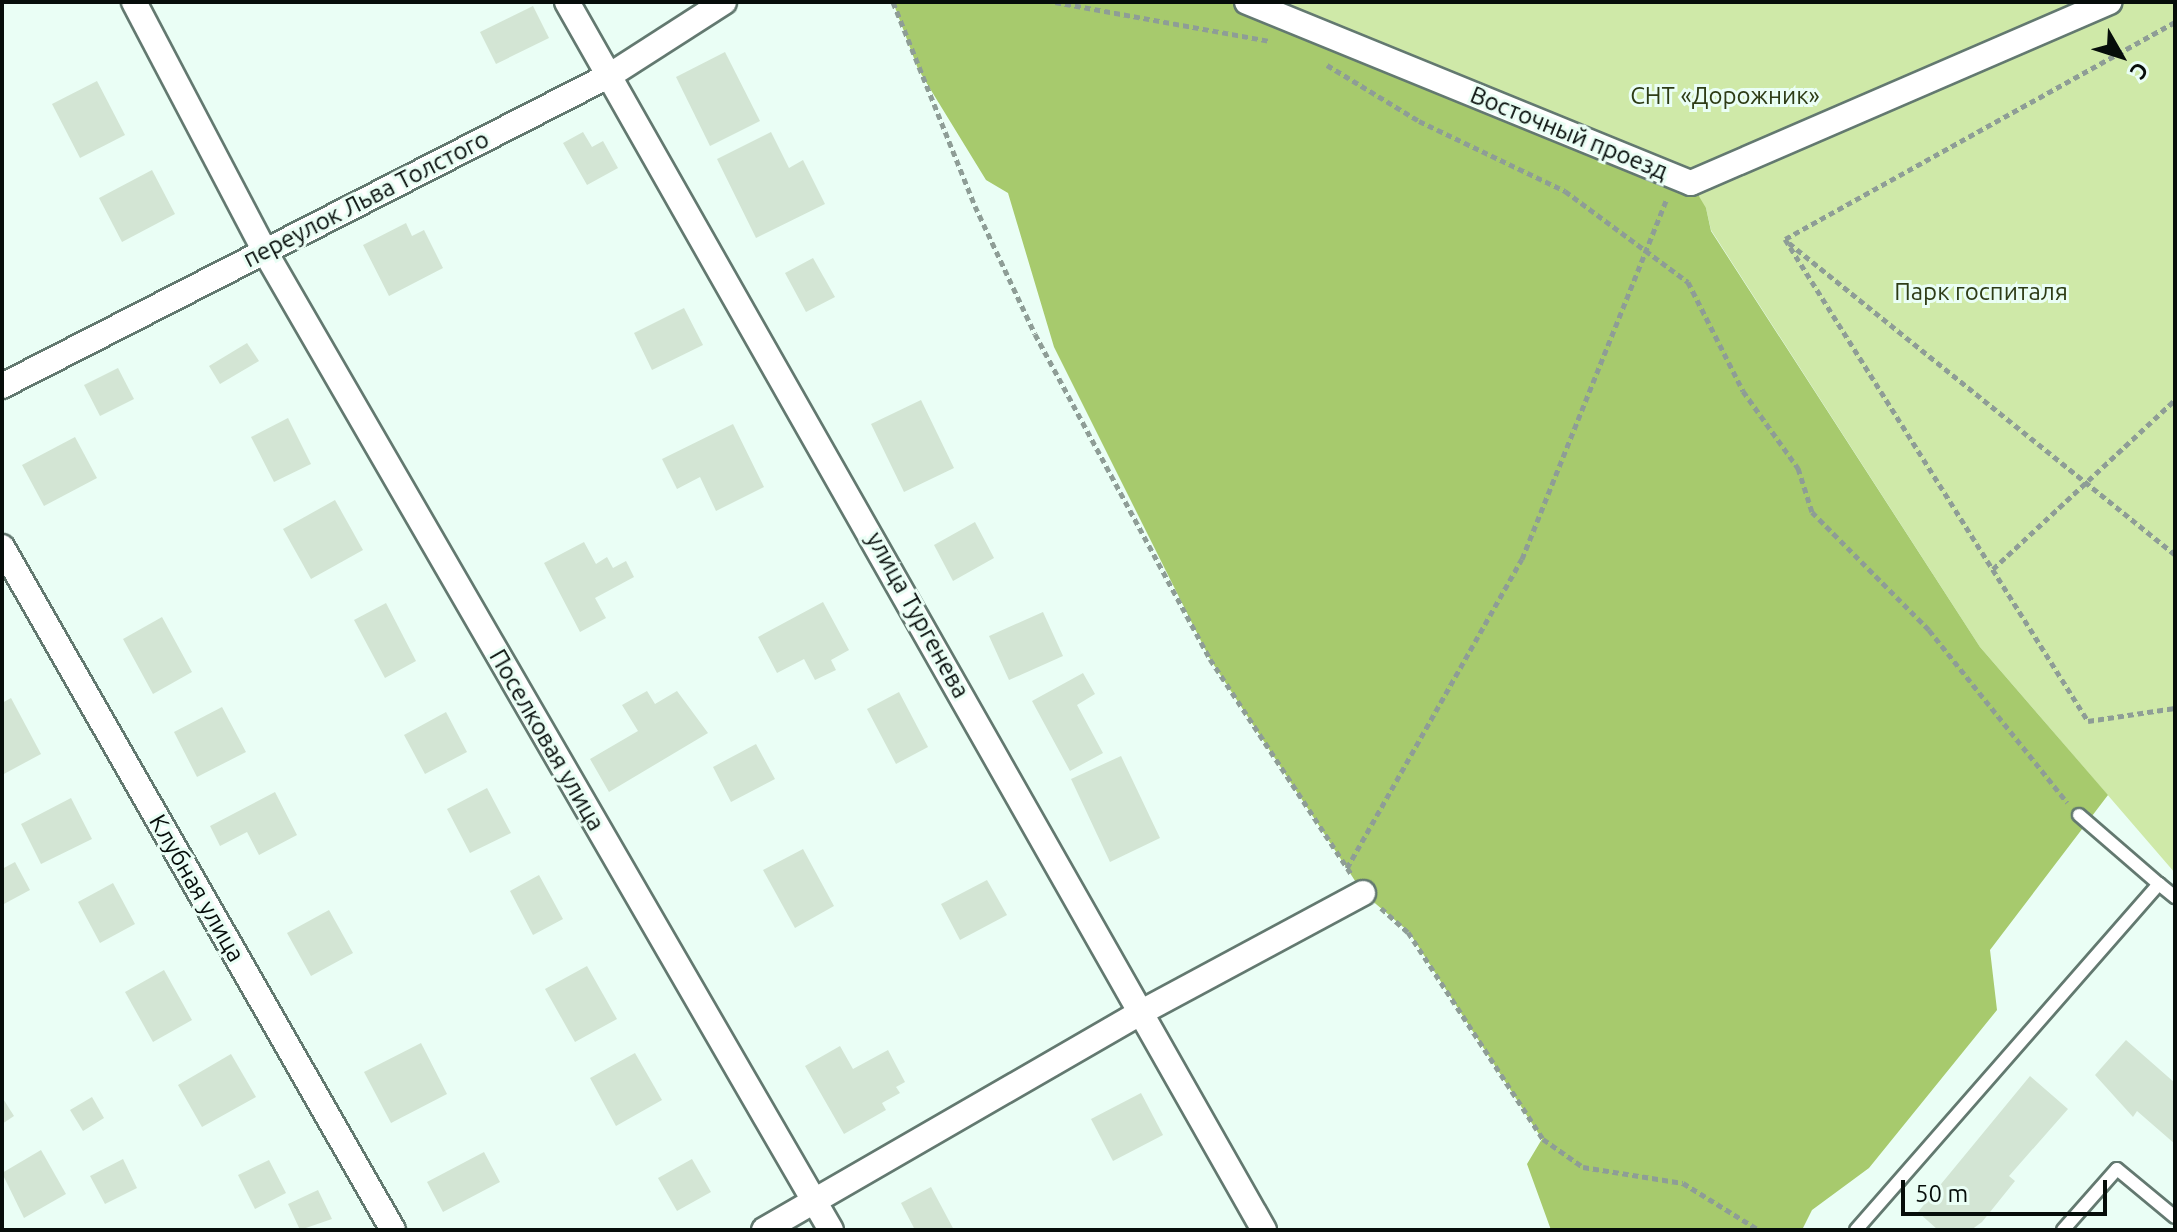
<!DOCTYPE html>
<html>
<head>
<meta charset="utf-8">
<style>
	body { margin:0 }
	#map { position:relative; width:2177px; height:1232px; overflow:hidden; background:#eafef5; font-family:Ubuntu,sans-serif }
	div>[style] { position:absolute }
	.green>* { inset:0; background:#cfe9a8 }
	.forest>* { inset:0; background:#a7ca6d }
	.building>* { inset:0; background:#d3e5d4 }
	.path>* { height:5px; margin-top:-2.5px; transform-origin:0; background:repeating-linear-gradient(90deg,#8e9d96 0 6px,transparent 0 10px) }
	.roads { filter:drop-shadow(2px 0 #637970) drop-shadow(-2px 0 #637970) drop-shadow(0 2px #637970) drop-shadow(0 -2px #637970) }
	.service>* { height:12px; margin:-6px; padding:0 6px; transform-origin:6px; border-radius:6px; background:#fff }
	.minor>* { height:24px; margin:-12px; padding:0 12px; transform-origin:12px; border-radius:12px; background:#fff }
	span { translate:-50% -50%; white-space:nowrap; text-align:center; line-height:1.15; -webkit-text-stroke:6px #eafef5; paint-order:stroke }
	.park-label { font-size:24px; color:#2e3c16 }
	.street-label { font-size:24px; color:#060d0a }
	.frame { position:absolute; inset:0; border:4px solid #060d0a; pointer-events:none }
	.north { position:absolute; left:2081px; top:16px; width:80px; height:80px; -webkit-text-stroke:6px #eafef5; paint-order:stroke; rotate:129deg; font-size:22px; font-weight:700; line-height:32px; text-align:center; color:#060d0a }
	.north::after { content:''; display:block; margin:auto; width:28px; height:36px; background:#060d0a; clip-path:polygon(50% 0,100% 100%,50% 72%,0 100%) }
	.scale { position:absolute; left:1901px; top:1180px; width:206px; height:36px; box-sizing:border-box; border:4px solid #060d0a; border-top:0; padding-left:10px; font-size:24px; line-height:28px; white-space:nowrap; color:#060d0a; -webkit-text-stroke:6px #eafef5; paint-order:stroke }
</style>
</head>
<body>
<div id="map">
	<div class="green">
		<i style="clip-path:polygon(1247px 2px,2175px 2px,2175px 873px,1980px 647px,1711px 230px,1706px 208px)"></i>
	</div>
	<div class="forest">
		<i style="clip-path:polygon(893px 2px,1247px 2px,1691px 183px,1706px 208px,1711px 231px,1980px 647px,2108px 795px,1990px 950px,1997px 1010px,1869px 1168px,1812px 1210px,1802px 1230px,1551px 1230px,1527px 1164px,1542px 1139px,1409px 932px,1363px 893px,1210px 659px,1054px 347px,1008px 193px,986px 180px,918px 69px)"></i>
	</div>
	<div class="building">
		<i style="clip-path:polygon(533px 6px,549px 38px,496px 64px,480px 32px)"></i>
		<i style="clip-path:polygon(725px 52px,760px 121px,710px 146px,676px 77px)"></i>
		<i style="clip-path:polygon(97px 81px,125px 135px,80px 158px,52px 104px)"></i>
		<i style="clip-path:polygon(583px 132px,592px 147px,603px 141px,618px 168px,587px 185px,563px 143px)"></i>
		<i style="clip-path:polygon(771px 132px,789px 168px,803px 160px,825px 204px,756px 238px,717px 159px)"></i>
		<i style="clip-path:polygon(152px 170px,175px 214px,122px 242px,99px 198px)"></i>
		<i style="clip-path:polygon(406px 223px,412px 236px,424px 230px,443px 268px,389px 296px,363px 245px)"></i>
		<i style="clip-path:polygon(813px 258px,835px 297px,806px 312px,785px 273px)"></i>
		<i style="clip-path:polygon(684px 308px,703px 345px,652px 370px,634px 333px)"></i>
		<i style="clip-path:polygon(247px 343px,259px 361px,220px 384px,209px 366px)"></i>
		<i style="clip-path:polygon(118px 368px,134px 399px,100px 416px,84px 385px)"></i>
		<i style="clip-path:polygon(921px 400px,954px 468px,904px 492px,871px 424px)"></i>
		<i style="clip-path:polygon(288px 418px,311px 464px,274px 482px,251px 437px)"></i>
		<i style="clip-path:polygon(733px 424px,764px 487px,716px 511px,700px 477px,677px 489px,662px 459px)"></i>
		<i style="clip-path:polygon(75px 437px,97px 478px,44px 506px,22px 465px)"></i>
		<i style="clip-path:polygon(335px 500px,363px 550px,311px 579px,283px 529px)"></i>
		<i style="clip-path:polygon(975px 522px,994px 558px,953px 581px,934px 545px)"></i>
		<i style="clip-path:polygon(584px 542px,596px 564px,607px 557px,613px 568px,626px 561px,634px 577px,595px 598px,606px 618px,580px 632px,544px 563px)"></i>
		<i style="clip-path:polygon(823px 602px,849px 650px,831px 660px,836px 670px,815px 680px,804px 659px,777px 673px,758px 637px)"></i>
		<i style="clip-path:polygon(386px 603px,416px 661px,385px 678px,354px 620px)"></i>
		<i style="clip-path:polygon(1043px 612px,1063px 656px,1009px 680px,989px 636px)"></i>
		<i style="clip-path:polygon(162px 617px,192px 672px,153px 694px,123px 639px)"></i>
		<i style="clip-path:polygon(1083px 673px,1095px 694px,1077px 705px,1103px 753px,1070px 771px,1032px 701px)"></i>
		<i style="clip-path:polygon(647px 691px,655px 704px,677px 691px,708px 733px,609px 792px,590px 759px,638px 731px,622px 705px)"></i>
		<i style="clip-path:polygon(899px 692px,928px 747px,896px 764px,867px 709px)"></i>
		<i style="clip-path:polygon(11px 698px,41px 754px,2px 775px,2px 703px)"></i>
		<i style="clip-path:polygon(222px 707px,246px 752px,197px 777px,174px 732px)"></i>
		<i style="clip-path:polygon(446px 712px,467px 752px,425px 774px,404px 735px)"></i>
		<i style="clip-path:polygon(756px 744px,775px 779px,731px 802px,713px 767px)"></i>
		<i style="clip-path:polygon(1121px 756px,1160px 838px,1110px 862px,1071px 779px)"></i>
		<i style="clip-path:polygon(487px 788px,511px 833px,470px 853px,447px 809px)"></i>
		<i style="clip-path:polygon(275px 792px,297px 835px,259px 855px,247px 832px,220px 846px,210px 826px)"></i>
		<i style="clip-path:polygon(71px 798px,92px 839px,41px 864px,21px 824px)"></i>
		<i style="clip-path:polygon(803px 849px,834px 906px,795px 928px,763px 870px)"></i>
		<i style="clip-path:polygon(15px 862px,30px 890px,2px 905px,2px 869px)"></i>
		<i style="clip-path:polygon(539px 875px,563px 919px,533px 935px,510px 891px)"></i>
		<i style="clip-path:polygon(987px 880px,1007px 915px,960px 940px,941px 904px)"></i>
		<i style="clip-path:polygon(113px 883px,135px 924px,100px 943px,78px 902px)"></i>
		<i style="clip-path:polygon(329px 910px,353px 953px,311px 976px,287px 933px)"></i>
		<i style="clip-path:polygon(587px 966px,617px 1019px,575px 1042px,545px 989px)"></i>
		<i style="clip-path:polygon(164px 970px,192px 1020px,153px 1042px,125px 992px)"></i>
		<i style="clip-path:polygon(2126px 1040px,2175px 1083px,2175px 1144px,2137px 1111px,2133px 1117px,2095px 1075px)"></i>
		<i style="clip-path:polygon(421px 1043px,447px 1094px,391px 1123px,364px 1072px)"></i>
		<i style="clip-path:polygon(840px 1046px,853px 1069px,888px 1050px,905px 1082px,896px 1087px,900px 1093px,882px 1103px,886px 1110px,844px 1134px,805px 1066px)"></i>
		<i style="clip-path:polygon(635px 1053px,662px 1100px,616px 1126px,590px 1078px)"></i>
		<i style="clip-path:polygon(231px 1054px,256px 1097px,202px 1127px,178px 1085px)"></i>
		<i style="clip-path:polygon(2030px 1076px,2068px 1109px,2009px 1176px,2015px 1181px,1982px 1222px,1971px 1230px,1938px 1230px,1918px 1212px)"></i>
		<i style="clip-path:polygon(1141px 1093px,1163px 1135px,1113px 1161px,1091px 1119px)"></i>
		<i style="clip-path:polygon(2px 1097px,14px 1116px,2px 1124px)"></i>
		<i style="clip-path:polygon(92px 1097px,104px 1118px,83px 1131px,70px 1110px)"></i>
		<i style="clip-path:polygon(41px 1150px,66px 1194px,24px 1218px,2px 1173px)"></i>
		<i style="clip-path:polygon(484px 1152px,500px 1182px,443px 1212px,427px 1182px)"></i>
		<i style="clip-path:polygon(123px 1159px,137px 1188px,105px 1204px,90px 1176px)"></i>
		<i style="clip-path:polygon(692px 1159px,711px 1192px,677px 1211px,658px 1178px)"></i>
		<i style="clip-path:polygon(269px 1160px,286px 1193px,255px 1209px,238px 1175px)"></i>
		<i style="clip-path:polygon(931px 1187px,954px 1230px,915px 1230px,901px 1203px)"></i>
		<i style="clip-path:polygon(318px 1190px,332px 1219px,300px 1230px,288px 1204px)"></i>
	</div>
	<div class="path">
		<i style="left:893px;top:2px;width:220px;rotate:68.1deg"></i>
		<i style="left:975px;top:206px;width:141px;rotate:64.9deg"></i>
		<i style="left:1035px;top:334px;width:369px;rotate:61.7deg"></i>
		<i style="left:1210px;top:659px;width:257px;rotate:56.7deg"></i>
		<i style="left:1055px;top:2px;width:219px;rotate:10.3deg"></i>
		<i style="left:2175px;top:22px;width:446px;rotate:150.9deg"></i>
		<i style="left:1785px;top:239px;width:569px;rotate:57.85deg"></i>
		<i style="left:2088px;top:721px;width:88px;rotate:-8.5deg"></i>
		<i style="left:1327px;top:65px;width:108px;rotate:31.3deg"></i>
		<i style="left:1419px;top:121px;width:162px;rotate:25.6deg"></i>
		<i style="left:1565px;top:191px;width:153px;rotate:36.5deg"></i>
		<i style="left:1688px;top:282px;width:122px;rotate:63.2deg"></i>
		<i style="left:1743px;top:391px;width:95px;rotate:54.5deg"></i>
		<i style="left:1798px;top:468px;width:46px;rotate:72.3deg"></i>
		<i style="left:1812px;top:512px;width:166px;rotate:45.2deg"></i>
		<i style="left:1929px;top:630px;width:221px;rotate:51.3deg"></i>
		<i style="left:1789px;top:243px;width:496px;rotate:38.9deg"></i>
		<i style="left:1993px;top:569px;width:248px;rotate:-42.9deg"></i>
		<i style="left:1347px;top:868px;width:355px;rotate:-60.5deg"></i>
		<i style="left:1522px;top:559px;width:387px;rotate:-68.1deg"></i>
		<i style="left:1381px;top:908px;width:36px;rotate:42deg"></i>
		<i style="left:1408px;top:932px;width:247px;rotate:56.9deg"></i>
		<i style="left:1543px;top:1139px;width:49px;rotate:35deg"></i>
		<i style="left:1583px;top:1167px;width:101px;rotate:9.1deg"></i>
		<i style="left:1683px;top:1183px;width:89px;rotate:31.7deg"></i>
	</div>
	<div class="roads">
		<div class="service">
			<i style="left:2079px;top:815px;width:106px;rotate:40.8deg"></i>
			<i style="left:1856px;top:1230px;width:460px;rotate:-48.8deg"></i>
			<i style="left:2159px;top:884px;width:21px;rotate:39deg"></i>
			<i style="left:2063px;top:1230px;width:81px;rotate:-48.5deg"></i>
			<i style="left:2117px;top:1169px;width:75px;rotate:39.6deg"></i>
		</div>
		<div class="minor">
			<i style="left:134px;top:2px;width:280px;rotate:62.3deg"></i>
			<i style="left:264px;top:250px;width:1132px;rotate:59.95deg"></i>
			<i style="left:567px;top:2px;width:1412px;rotate:60.42deg"></i>
			<i style="left:1247px;top:2px;width:479px;rotate:22.2deg"></i>
			<i style="left:1691px;top:183px;width:456px;rotate:-23.4deg"></i>
			<i style="left:2px;top:386px;width:685px;rotate:-27.09deg"></i>
			<i style="left:612px;top:74px;width:133px;rotate:-32.7deg"></i>
			<i style="left:2px;top:547px;width:787px;rotate:60.21deg"></i>
			<i style="left:764px;top:1230px;width:436px;rotate:-30deg"></i>
			<i style="left:1142px;top:1012px;width:251px;rotate:-28.3deg"></i>
		</div>
	</div>
	<div class="park-label">
		<span style="left:1725px;top:96px">СНТ «Дорожник»</span>
		<span style="left:1981px;top:292px">Парк госпиталя</span>
	</div>
	<div class="street-label">
		<span style="left:1569px;top:133px;rotate:22deg">Восточный проезд</span>
		<span style="left:366px;top:199px;rotate:-27deg">переулок Льва Толстого</span>
		<span style="left:918px;top:615px;rotate:61deg">улица Тургенева</span>
		<span style="left:547px;top:740px;rotate:60deg">Поселковая улица</span>
		<span style="left:197px;top:888px;rotate:60deg">Клубная улица</span>
	</div>
	<div class="frame"></div>
	<div class="north">С</div>
	<div class="scale">50 m</div>
</div>
</body>
</html>
